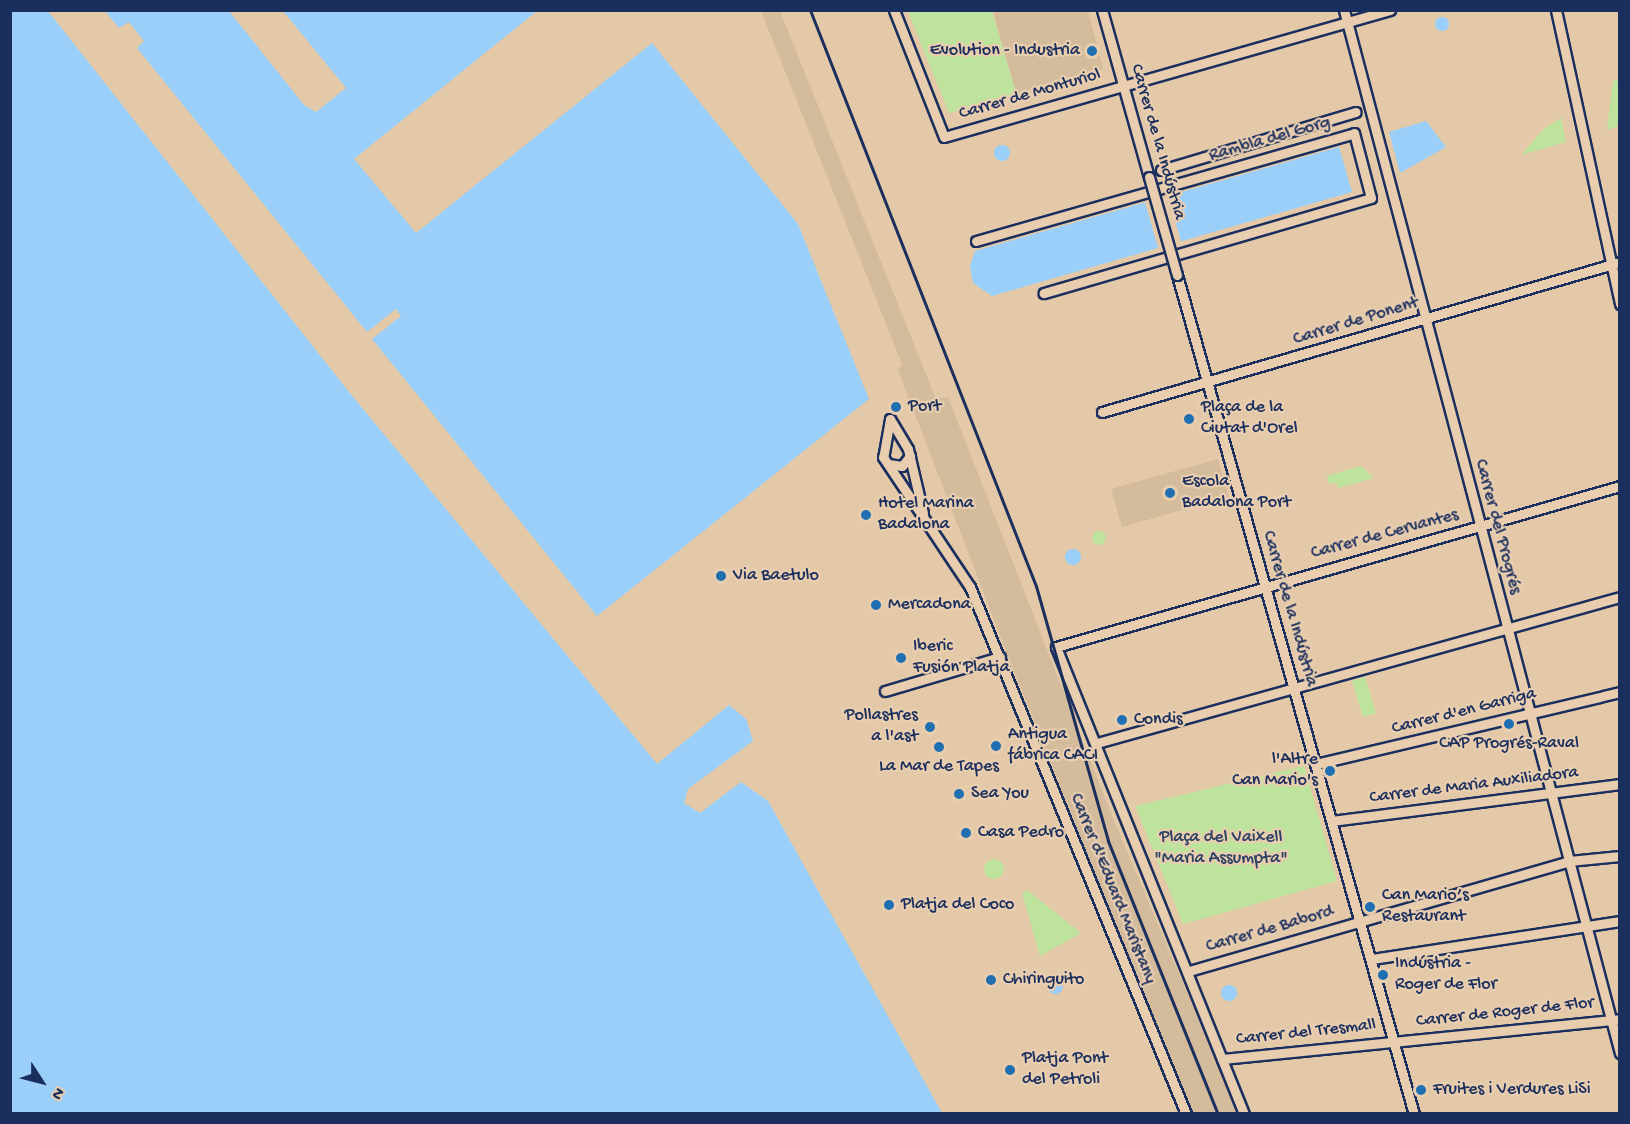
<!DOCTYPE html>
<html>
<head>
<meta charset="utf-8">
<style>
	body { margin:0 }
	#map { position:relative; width:1630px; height:1124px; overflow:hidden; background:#e4c9a8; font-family:"Gochi Hand",sans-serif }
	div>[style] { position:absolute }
	.built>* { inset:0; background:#d3bb9c }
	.green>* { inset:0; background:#bee39d }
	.round { border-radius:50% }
	.water>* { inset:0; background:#9acff9 }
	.pier>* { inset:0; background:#e4c9a8 }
	.roads { filter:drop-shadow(2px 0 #1b2f5e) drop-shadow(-2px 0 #1b2f5e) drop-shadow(0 2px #1b2f5e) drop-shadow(0 -2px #1b2f5e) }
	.street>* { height:9px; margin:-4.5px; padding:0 4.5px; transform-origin:4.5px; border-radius:4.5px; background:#e8cdaf }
	.rail>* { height:3px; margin:-1.5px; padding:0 1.5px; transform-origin:1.5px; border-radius:1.5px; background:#1b2f5e }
	.bridges { filter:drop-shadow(2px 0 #1b2f5e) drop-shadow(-2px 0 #1b2f5e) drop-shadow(0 2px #1b2f5e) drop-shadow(0 -2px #1b2f5e) }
	.street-bridge>* { height:9px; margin:-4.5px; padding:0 4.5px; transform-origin:4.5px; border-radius:4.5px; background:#e8cdaf }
	.dots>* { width:16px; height:16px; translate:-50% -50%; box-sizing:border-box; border:3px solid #e8cdaf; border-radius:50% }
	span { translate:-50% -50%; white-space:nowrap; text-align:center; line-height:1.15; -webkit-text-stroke:4.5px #e8cdaf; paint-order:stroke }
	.poi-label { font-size:18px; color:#1b2f5e }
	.right { translate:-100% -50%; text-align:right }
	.left { translate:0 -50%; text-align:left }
	.street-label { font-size:18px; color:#1b2f5e }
	.park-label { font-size:18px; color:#2b4164 }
	.frame { position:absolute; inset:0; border:12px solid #1b2f5e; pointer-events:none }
	.north { position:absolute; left:12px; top:1052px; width:60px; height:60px; -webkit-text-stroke:4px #e8cdaf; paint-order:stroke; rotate:126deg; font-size:16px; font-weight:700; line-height:24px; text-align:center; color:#1b2f5e }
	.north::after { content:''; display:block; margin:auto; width:21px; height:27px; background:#1b2f5e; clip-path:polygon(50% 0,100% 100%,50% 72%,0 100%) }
</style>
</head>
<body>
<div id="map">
	<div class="built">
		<i style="clip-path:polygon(761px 11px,780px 11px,936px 399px,948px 397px,1115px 823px,1238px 1113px,1191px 1113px,1008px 656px,898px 370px,902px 364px)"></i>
		<i style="clip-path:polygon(993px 11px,1088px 11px,1103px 69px,1016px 93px)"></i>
		<i style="clip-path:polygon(1218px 459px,1229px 497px,1122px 527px,1111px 489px)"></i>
	</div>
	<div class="green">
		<i style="clip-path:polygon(908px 11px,992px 11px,1016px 93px,949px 113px)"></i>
		<i style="clip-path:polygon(1613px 80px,1619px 81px,1619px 126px,1607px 130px)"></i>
		<i style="clip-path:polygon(1561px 118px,1566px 142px,1521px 155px,1544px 129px)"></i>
		<i style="clip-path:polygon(1361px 466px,1374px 478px,1338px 488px,1336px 482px,1329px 484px,1327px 476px)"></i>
		<i class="round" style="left:1092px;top:531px;width:14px;height:14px"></i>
		<i style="clip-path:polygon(1365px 677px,1376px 713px,1363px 717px,1352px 681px)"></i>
		<i style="clip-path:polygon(1304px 766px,1337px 881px,1183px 924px,1135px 806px)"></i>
		<i class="round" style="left:984px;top:859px;width:20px;height:20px"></i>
		<i style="clip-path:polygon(1027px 890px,1081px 933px,1040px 956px,1022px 893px)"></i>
	</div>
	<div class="water">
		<i style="clip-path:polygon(10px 11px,48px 11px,349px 392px,657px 764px,729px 705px,746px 719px,753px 741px,688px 789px,684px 803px,700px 813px,741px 782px,768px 801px,942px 1113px,11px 1113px)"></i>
		<i style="clip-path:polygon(105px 11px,229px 11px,304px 105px,316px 112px,346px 88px,283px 11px,537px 11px,354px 159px,416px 233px,652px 43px,798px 224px,869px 399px,597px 616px,372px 339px,401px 316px,396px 309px,367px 332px,137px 48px,144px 41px,129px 22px,119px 28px)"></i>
		<i class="round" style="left:1435px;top:17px;width:14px;height:14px"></i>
		<i style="clip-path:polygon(1426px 121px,1446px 147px,1400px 173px,1389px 132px)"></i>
		<i class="round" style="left:994px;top:145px;width:16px;height:16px"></i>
		<i style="clip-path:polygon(1339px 147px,1352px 192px,992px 296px,973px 283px,970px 266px,975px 251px)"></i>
		<i class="round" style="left:1065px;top:549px;width:16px;height:16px"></i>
		<i class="round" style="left:1047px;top:978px;width:16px;height:16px"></i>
		<i class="round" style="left:1221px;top:985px;width:16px;height:16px"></i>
	</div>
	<div class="pier">
		<i style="clip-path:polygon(1167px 193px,1182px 244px,1159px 251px,1144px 199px)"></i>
	</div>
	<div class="roads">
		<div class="street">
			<i style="left:894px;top:10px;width:136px;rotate:68.5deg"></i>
			<i style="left:944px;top:137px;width:464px;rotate:-15.9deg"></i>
			<i style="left:1102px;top:10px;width:173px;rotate:74.3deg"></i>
			<i style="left:1344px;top:10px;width:1079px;rotate:75.18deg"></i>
			<i style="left:1556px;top:10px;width:301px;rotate:77.7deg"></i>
			<i style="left:1161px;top:170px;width:203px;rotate:-16.6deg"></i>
			<i style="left:976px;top:241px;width:393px;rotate:-15.9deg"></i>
			<i style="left:1354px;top:133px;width:67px;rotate:75.3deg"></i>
			<i style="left:1371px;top:198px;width:341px;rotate:163.8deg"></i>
			<i style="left:1177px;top:275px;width:872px;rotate:74.23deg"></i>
			<i style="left:1102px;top:412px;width:539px;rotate:-16.15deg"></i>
			<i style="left:890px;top:419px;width:39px;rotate:100deg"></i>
			<i style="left:883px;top:457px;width:156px;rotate:56.2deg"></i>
			<i style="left:970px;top:587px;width:570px;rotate:67.71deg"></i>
			<i style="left:890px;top:419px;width:35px;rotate:59deg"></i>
			<i style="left:908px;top:449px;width:66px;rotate:76.8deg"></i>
			<i style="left:888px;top:464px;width:14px;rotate:8deg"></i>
			<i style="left:902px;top:466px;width:13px;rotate:-51deg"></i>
			<i style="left:885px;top:691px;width:120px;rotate:-16.5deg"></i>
			<i style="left:1097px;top:743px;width:543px;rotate:-15.6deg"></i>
			<i style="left:1316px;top:764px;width:312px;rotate:-13.3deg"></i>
			<i style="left:1332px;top:821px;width:290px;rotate:-7.3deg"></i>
			<i style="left:1372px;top:959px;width:251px;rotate:-8.7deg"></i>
			<i style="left:1189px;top:971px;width:396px;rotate:-16.1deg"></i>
			<i style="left:1569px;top:861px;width:51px;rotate:-5.6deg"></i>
			<i style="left:1222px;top:1059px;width:400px;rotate:-5.7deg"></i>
			<i style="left:1244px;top:1114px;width:503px;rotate:-111.93deg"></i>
			<i style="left:1056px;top:647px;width:587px;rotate:-15.93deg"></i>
		</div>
	</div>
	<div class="rail">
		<i style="left:810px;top:10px;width:619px;rotate:68.58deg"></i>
		<i style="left:1036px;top:586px;width:265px;rotate:74.2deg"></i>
		<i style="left:1108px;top:841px;width:294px;rotate:68.1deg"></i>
	</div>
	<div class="bridges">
		<div class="street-bridge">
			<i style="left:1149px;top:177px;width:102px;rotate:74.1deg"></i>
		</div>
	</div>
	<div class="dots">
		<i style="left:1092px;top:51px;background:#1f6fb2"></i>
		<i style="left:896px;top:407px;background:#1f6fb2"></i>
		<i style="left:1189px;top:419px;background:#1f6fb2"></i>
		<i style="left:1170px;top:493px;background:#1f6fb2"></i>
		<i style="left:866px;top:515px;background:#1f6fb2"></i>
		<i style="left:721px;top:576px;background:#1f6fb2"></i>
		<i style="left:876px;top:605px;background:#1f6fb2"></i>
		<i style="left:901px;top:658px;background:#1f6fb2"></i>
		<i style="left:1122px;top:720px;background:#1f6fb2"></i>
		<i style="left:1509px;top:724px;background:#1f6fb2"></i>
		<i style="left:930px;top:727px;background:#1f6fb2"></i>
		<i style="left:996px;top:746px;background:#1f6fb2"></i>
		<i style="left:939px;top:747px;background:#1f6fb2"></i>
		<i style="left:1330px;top:771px;background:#1f6fb2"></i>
		<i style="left:959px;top:794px;background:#1f6fb2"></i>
		<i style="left:966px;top:833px;background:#1f6fb2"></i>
		<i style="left:889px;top:905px;background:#1f6fb2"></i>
		<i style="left:1370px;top:907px;background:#1f6fb2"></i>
		<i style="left:1383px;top:975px;background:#1f6fb2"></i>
		<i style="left:991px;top:980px;background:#1f6fb2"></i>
		<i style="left:1010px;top:1070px;background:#1f6fb2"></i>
		<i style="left:1421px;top:1090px;background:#1f6fb2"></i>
	</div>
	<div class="poi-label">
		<span class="right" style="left:1080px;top:51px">Evolution - Industria</span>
		<span class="left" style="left:908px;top:407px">Port</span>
		<span class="left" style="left:1201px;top:419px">Plaça de la<br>Ciutat d'Orel</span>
		<span class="left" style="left:1182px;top:493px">Escola<br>Badalona Port</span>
		<span class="left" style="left:878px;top:515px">Hotel Marina<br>Badalona</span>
		<span class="left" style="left:733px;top:576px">Via Baetulo</span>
		<span class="left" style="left:888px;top:605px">Mercadona</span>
		<span class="left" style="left:913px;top:658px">Iberic<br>Fusión Platja</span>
		<span class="right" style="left:918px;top:727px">Pollastres<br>a l'ast</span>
		<span class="left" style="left:1134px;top:720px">Condis</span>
		<span class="left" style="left:1008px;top:746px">Antigua<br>fábrica CACI</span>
		<span style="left:1509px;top:744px">CAP Progrés-Raval</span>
		<span class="right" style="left:1318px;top:771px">l'Altre<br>Can Mario's</span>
		<span style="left:939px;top:767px">La Mar de Tapes</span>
		<span class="left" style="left:971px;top:794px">Sea You</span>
		<span class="left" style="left:978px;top:833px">Casa Pedro</span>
		<span class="left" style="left:1382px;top:907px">Can Mario’s<br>Restaurant</span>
		<span class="left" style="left:901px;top:905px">Platja del Coco</span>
		<span class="left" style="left:1395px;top:975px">Indústria -<br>Roger de Flor</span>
		<span class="left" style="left:1003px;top:980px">Chiringuito</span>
		<span class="left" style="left:1022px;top:1070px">Platja Pont<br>del Petroli</span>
		<span class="left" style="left:1433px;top:1090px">Fruites i Verdures LiSi</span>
	</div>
	<div class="street-label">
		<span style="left:1030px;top:95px;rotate:-16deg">Carrer de Monturiol</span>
		<span style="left:1270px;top:140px;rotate:-16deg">Rambla del Gorg</span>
		<span style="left:1157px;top:142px;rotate:74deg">Carrer de la Indústria</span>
		<span style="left:1356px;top:322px;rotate:-17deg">Carrer de Ponent</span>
		<span style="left:1497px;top:527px;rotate:75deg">Carrer del Progrés</span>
		<span style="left:1385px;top:535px;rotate:-15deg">Carrer de Cervantes</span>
		<span style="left:1289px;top:609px;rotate:74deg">Carrer de la Indústria</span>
		<span style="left:1464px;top:712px;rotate:-14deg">Carrer d'en Garriga</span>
		<span style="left:1474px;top:786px;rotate:-7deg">Carrer de Maria Auxiliadora</span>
		<span style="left:1112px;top:889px;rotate:68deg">Carrer d'Eduard Maristany</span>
		<span style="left:1270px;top:930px;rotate:-16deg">Carrer de Babord</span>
		<span style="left:1505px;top:1013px;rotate:-6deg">Carrer de Roger de Flor</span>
		<span style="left:1306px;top:1033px;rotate:-6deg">Carrer del Tresmall</span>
	</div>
	<div class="park-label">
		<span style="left:1221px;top:849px">Plaça del Vaixell<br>"Maria Assumpta"</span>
	</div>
	<div class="frame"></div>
	<div class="north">N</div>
</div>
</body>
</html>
